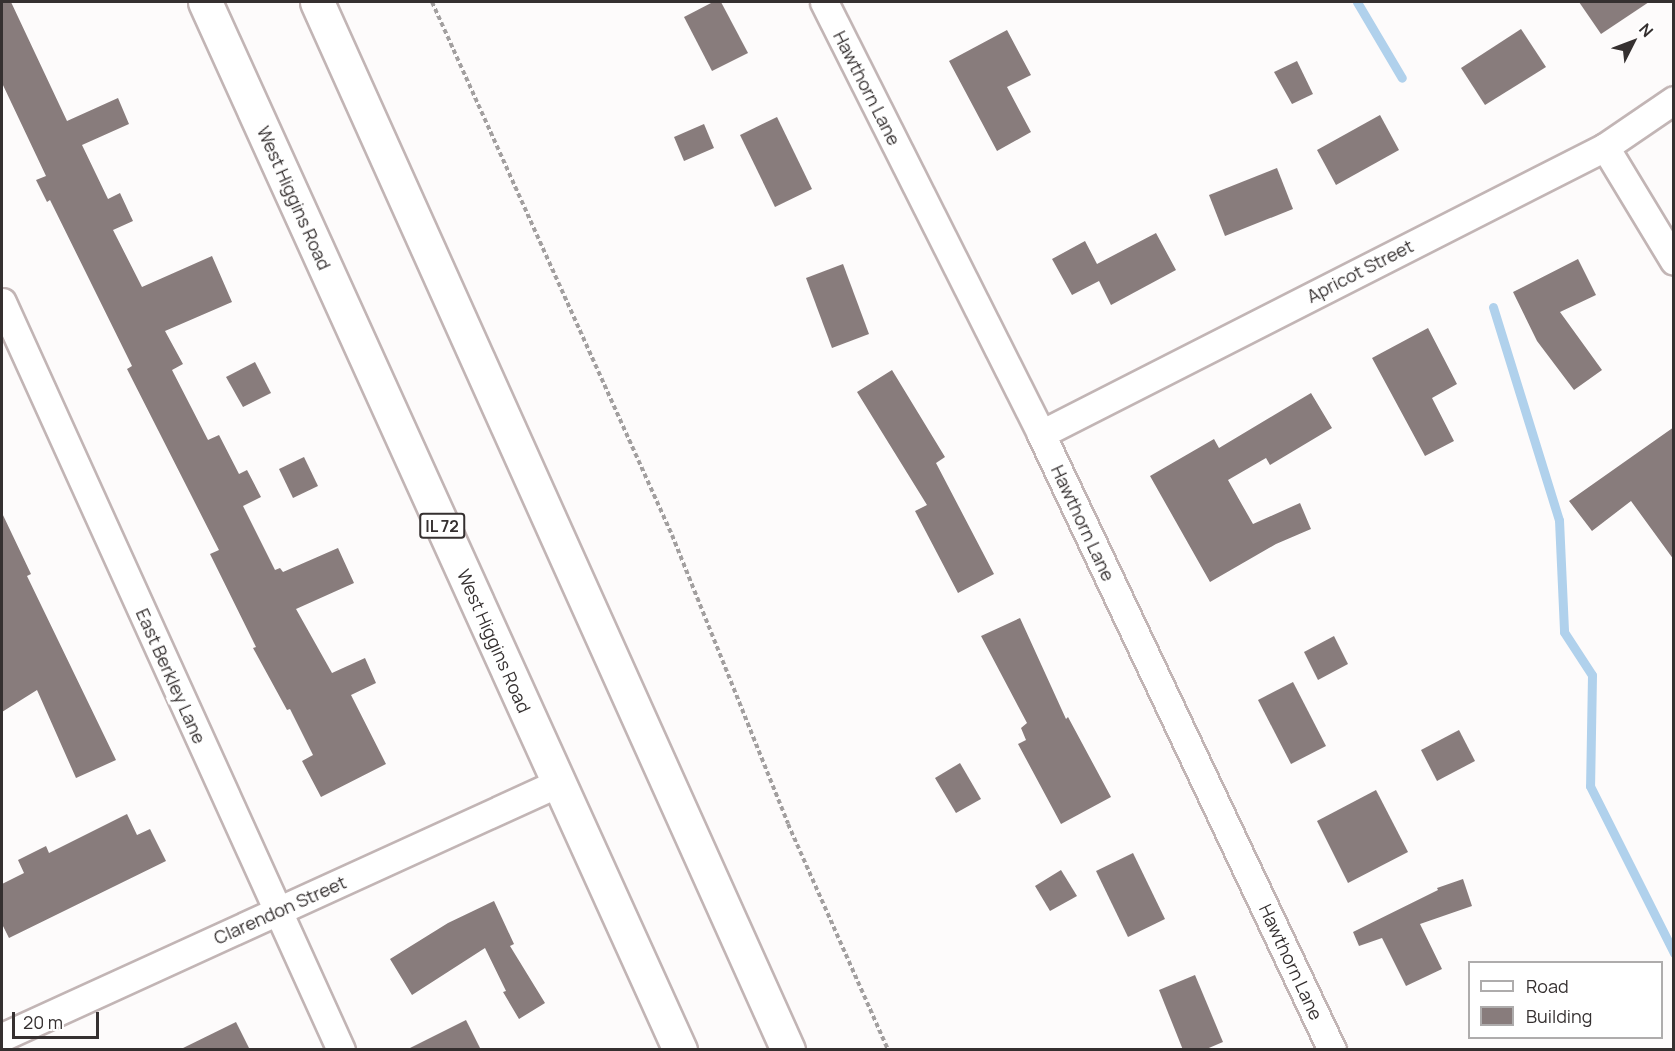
<!DOCTYPE html>
<html>
<head>
<meta charset="utf-8">
<style>
	body { margin:0 }
	#map { position:relative; width:1675px; height:1051px; overflow:hidden; background:#fdfbfb; font-family:Manrope,sans-serif }
	div>[style] { position:absolute }
	.stream>* { height:9px; margin:-4.5px; padding:0 4.5px; transform-origin:4.5px; border-radius:4.5px; background:#b0d1ec }
	.building>* { inset:0; background:#887c7c }
	.path>* { height:4px; margin-top:-2px; transform-origin:0; background:repeating-linear-gradient(90deg,#a29f9f 0 4.5px,transparent 0 7.5px) }
	.roads { filter:drop-shadow(2px 0 #c2b5b5) drop-shadow(-2px 0 #c2b5b5) drop-shadow(0 2px #c2b5b5) drop-shadow(0 -2px #c2b5b5) }
	.minor>* { height:27px; margin:-13.5px; padding:0 13.5px; transform-origin:13.5px; border-radius:13.5px; background:#fff }
	.major>* { height:33px; margin:-16.5px; padding:0 16.5px; transform-origin:16.5px; border-radius:16.5px; background:#fff }
	span { translate:-50% -50%; white-space:nowrap; text-align:center; line-height:1.15; -webkit-text-stroke:6px #fff; paint-order:stroke }
	.shield-label span { padding:2px 4px; background:#fff; border:2px solid; border-radius:4px; -webkit-text-stroke-width:0 }
	.shield-label { font-size:16px; color:#353030; font-weight:700 }
	.street-label { font-size:18px; color:#353030 }
	.frame { position:absolute; inset:0; border:3px solid #353030; pointer-events:none }
	.legend { position:absolute; left:1468px; top:961px; width:195px; height:78px; box-sizing:border-box; background:#fff; border:2px solid #aeacac; margin:0; padding:8px 10px; list-style:none; font-size:18px; color:#353030 }
	.legend li { display:flex; align-items:center; gap:12px; height:30px }
	.legend b { width:30px; border:2px solid #aeacac }
	.north { position:absolute; left:1603px; top:12px; width:60px; height:60px; -webkit-text-stroke:4px #fff; paint-order:stroke; rotate:48deg; font-size:16px; font-weight:700; line-height:24px; text-align:center; color:#353030 }
	.north::after { content:''; display:block; margin:auto; width:21px; height:27px; background:#353030; clip-path:polygon(50% 0,100% 100%,50% 72%,0 100%) }
	.scale { position:absolute; left:12px; top:1012px; width:87px; height:27px; box-sizing:border-box; border:3px solid #353030; border-top:0; padding-left:8px; font-size:18px; line-height:21px; white-space:nowrap; color:#353030; -webkit-text-stroke:4px #fff; paint-order:stroke }
</style>
</head>
<body>
<div id="map">
	<div class="stream">
		<i style="left:1357px;top:2px;width:88px;rotate:59.4deg"></i>
		<i style="left:1493px;top:307px;width:223px;rotate:72.8deg"></i>
		<i style="left:1559px;top:520px;width:112px;rotate:87.4deg"></i>
		<i style="left:1564px;top:632px;width:51px;rotate:56.9deg"></i>
		<i style="left:1592px;top:675px;width:111px;rotate:91deg"></i>
		<i style="left:1590px;top:786px;width:187px;rotate:63.3deg"></i>
	</div>
	<div class="building">
		<i style="clip-path:polygon(2px 2px,11px 2px,67px 121px,118px 98px,129px 124px,82px 145px,108px 199px,120px 193px,133px 221px,113px 230px,142px 287px,212px 256px,232px 302px,165px 331px,183px 364px,172px 370px,208px 440px,219px 435px,239px 474px,247px 470px,261px 497px,243px 506px,275px 570px,280px 568px,283px 572px,338px 548px,354px 583px,296px 609px,332px 673px,365px 658px,376px 683px,351px 695px,386px 764px,321px 797px,302px 761px,313px 755px,290px 709px,287px 710px,253px 648px,256px 647px,210px 554px,219px 550px,127px 369px,132px 366px,50px 200px,47px 202px,36px 180px,46px 176px,2px 83px)"></i>
		<i style="clip-path:polygon(713px 2px,721px 2px,748px 53px,712px 71px,684px 17px)"></i>
		<i style="clip-path:polygon(1579px 2px,1649px 2px,1601px 34px)"></i>
		<i style="clip-path:polygon(1521px 29px,1546px 67px,1485px 105px,1461px 68px)"></i>
		<i style="clip-path:polygon(1007px 30px,1031px 75px,1007px 87px,1031px 132px,997px 151px,949px 61px)"></i>
		<i style="clip-path:polygon(1297px 61px,1313px 94px,1292px 104px,1274px 72px)"></i>
		<i style="clip-path:polygon(1380px 115px,1399px 150px,1336px 185px,1317px 150px)"></i>
		<i style="clip-path:polygon(777px 117px,812px 189px,775px 207px,740px 135px)"></i>
		<i style="clip-path:polygon(704px 124px,714px 148px,684px 161px,674px 137px)"></i>
		<i style="clip-path:polygon(1277px 168px,1293px 209px,1225px 236px,1209px 195px)"></i>
		<i style="clip-path:polygon(1156px 233px,1176px 270px,1111px 305px,1099px 281px,1072px 295px,1052px 259px,1085px 241px,1097px 264px)"></i>
		<i style="clip-path:polygon(1578px 259px,1596px 295px,1560px 312px,1602px 370px,1574px 390px,1537px 341px,1513px 292px)"></i>
		<i style="clip-path:polygon(843px 264px,869px 334px,832px 348px,806px 278px)"></i>
		<i style="clip-path:polygon(1428px 328px,1457px 384px,1432px 398px,1454px 441px,1425px 456px,1372px 358px)"></i>
		<i style="clip-path:polygon(255px 362px,271px 393px,243px 407px,226px 377px)"></i>
		<i style="clip-path:polygon(892px 370px,945px 457px,936px 463px,994px 574px,958px 593px,915px 511px,927px 505px,857px 392px)"></i>
		<i style="clip-path:polygon(1311px 393px,1332px 428px,1270px 465px,1266px 458px,1228px 480px,1253px 524px,1300px 503px,1311px 529px,1276px 544px,1210px 582px,1150px 476px,1214px 439px,1219px 448px)"></i>
		<i style="clip-path:polygon(1674px 427px,1674px 560px,1631px 501px,1592px 531px,1569px 501px)"></i>
		<i style="clip-path:polygon(304px 457px,318px 486px,293px 498px,279px 469px)"></i>
		<i style="clip-path:polygon(2px 513px,31px 574px,27px 576px,116px 760px,76px 778px,37px 690px,2px 712px)"></i>
		<i style="clip-path:polygon(1020px 618px,1066px 719px,1068px 717px,1111px 797px,1061px 824px,1018px 744px,1026px 740px,1021px 728px,1027px 723px,981px 636px)"></i>
		<i style="clip-path:polygon(1334px 636px,1348px 664px,1318px 680px,1304px 652px)"></i>
		<i style="clip-path:polygon(1293px 682px,1326px 746px,1291px 764px,1258px 700px)"></i>
		<i style="clip-path:polygon(1459px 730px,1475px 761px,1437px 781px,1421px 750px)"></i>
		<i style="clip-path:polygon(960px 763px,981px 799px,956px 813px,935px 778px)"></i>
		<i style="clip-path:polygon(1376px 790px,1408px 852px,1348px 883px,1317px 821px)"></i>
		<i style="clip-path:polygon(127px 814px,137px 835px,150px 829px,166px 861px,9px 938px,2px 924px,2px 884px,24px 873px,18px 860px,46px 846px,49px 853px)"></i>
		<i style="clip-path:polygon(1133px 853px,1165px 919px,1128px 937px,1096px 871px)"></i>
		<i style="clip-path:polygon(1061px 870px,1077px 896px,1050px 911px,1035px 886px)"></i>
		<i style="clip-path:polygon(1463px 879px,1472px 906px,1420px 924px,1442px 969px,1406px 986px,1382px 938px,1359px 946px,1353px 932px,1438px 890px,1437px 888px)"></i>
		<i style="clip-path:polygon(494px 901px,514px 944px,510px 946px,545px 1003px,519px 1019px,503px 992px,506px 991px,485px 948px,412px 995px,390px 959px,448px 923px)"></i>
		<i style="clip-path:polygon(1195px 975px,1223px 1042px,1204px 1050px,1183px 1050px,1159px 990px)"></i>
		<i style="clip-path:polygon(466px 1020px,481px 1050px,406px 1050px)"></i>
		<i style="clip-path:polygon(236px 1022px,250px 1050px,179px 1050px)"></i>
	</div>
	<div class="path">
		<i style="left:432px;top:2px;width:585px;rotate:65.76deg"></i>
		<i style="left:672px;top:535px;width:311px;rotate:68.1deg"></i>
		<i style="left:788px;top:824px;width:247px;rotate:66.1deg"></i>
	</div>
	<div class="roads">
		<div class="minor">
			<i style="left:824px;top:2px;width:483px;rotate:63.3deg"></i>
			<i style="left:1041px;top:434px;width:681px;rotate:64.71deg"></i>
			<i style="left:1605px;top:147px;width:133px;rotate:58.8deg"></i>
			<i style="left:2px;top:302px;width:821px;rotate:65.62deg"></i>
			<i style="left:1041px;top:434px;width:633px;rotate:-26.97deg"></i>
			<i style="left:1605px;top:147px;width:83px;rotate:-34.3deg"></i>
			<i style="left:2px;top:1037px;width:611px;rotate:-24.55deg"></i>
		</div>
		<div class="major">
			<i style="left:205px;top:2px;width:1151px;rotate:65.62deg"></i>
			<i style="left:317px;top:2px;width:1149px;rotate:65.8deg"></i>
		</div>
	</div>
	<div class="shield-label">
		<span style="left:442px;top:526px">IL 72</span>
	</div>
	<div class="street-label">
		<span style="left:867px;top:88px;rotate:63deg">Hawthorn Lane</span>
		<span style="left:294px;top:198px;rotate:66deg">West Higgins Road</span>
		<span style="left:1360px;top:271px;rotate:-27deg">Apricot Street</span>
		<span style="left:1083px;top:523px;rotate:65deg">Hawthorn Lane</span>
		<span style="left:494px;top:641px;rotate:66deg">West Higgins Road</span>
		<span style="left:171px;top:676px;rotate:66deg">East Berkley Lane</span>
		<span style="left:280px;top:910px;rotate:-24deg">Clarendon Street</span>
		<span style="left:1291px;top:962px;rotate:65deg">Hawthorn Lane</span>
	</div>
	<div class="frame"></div>
	<ul class="legend">
	<li><b style="height:8px;background:#fff"></b>Road</li>
	<li><b style="height:16px;background:#887c7c"></b>Building</li>
	</ul>
	<div class="north">N</div>
	<div class="scale">20 m</div>
</div>
</body>
</html>
